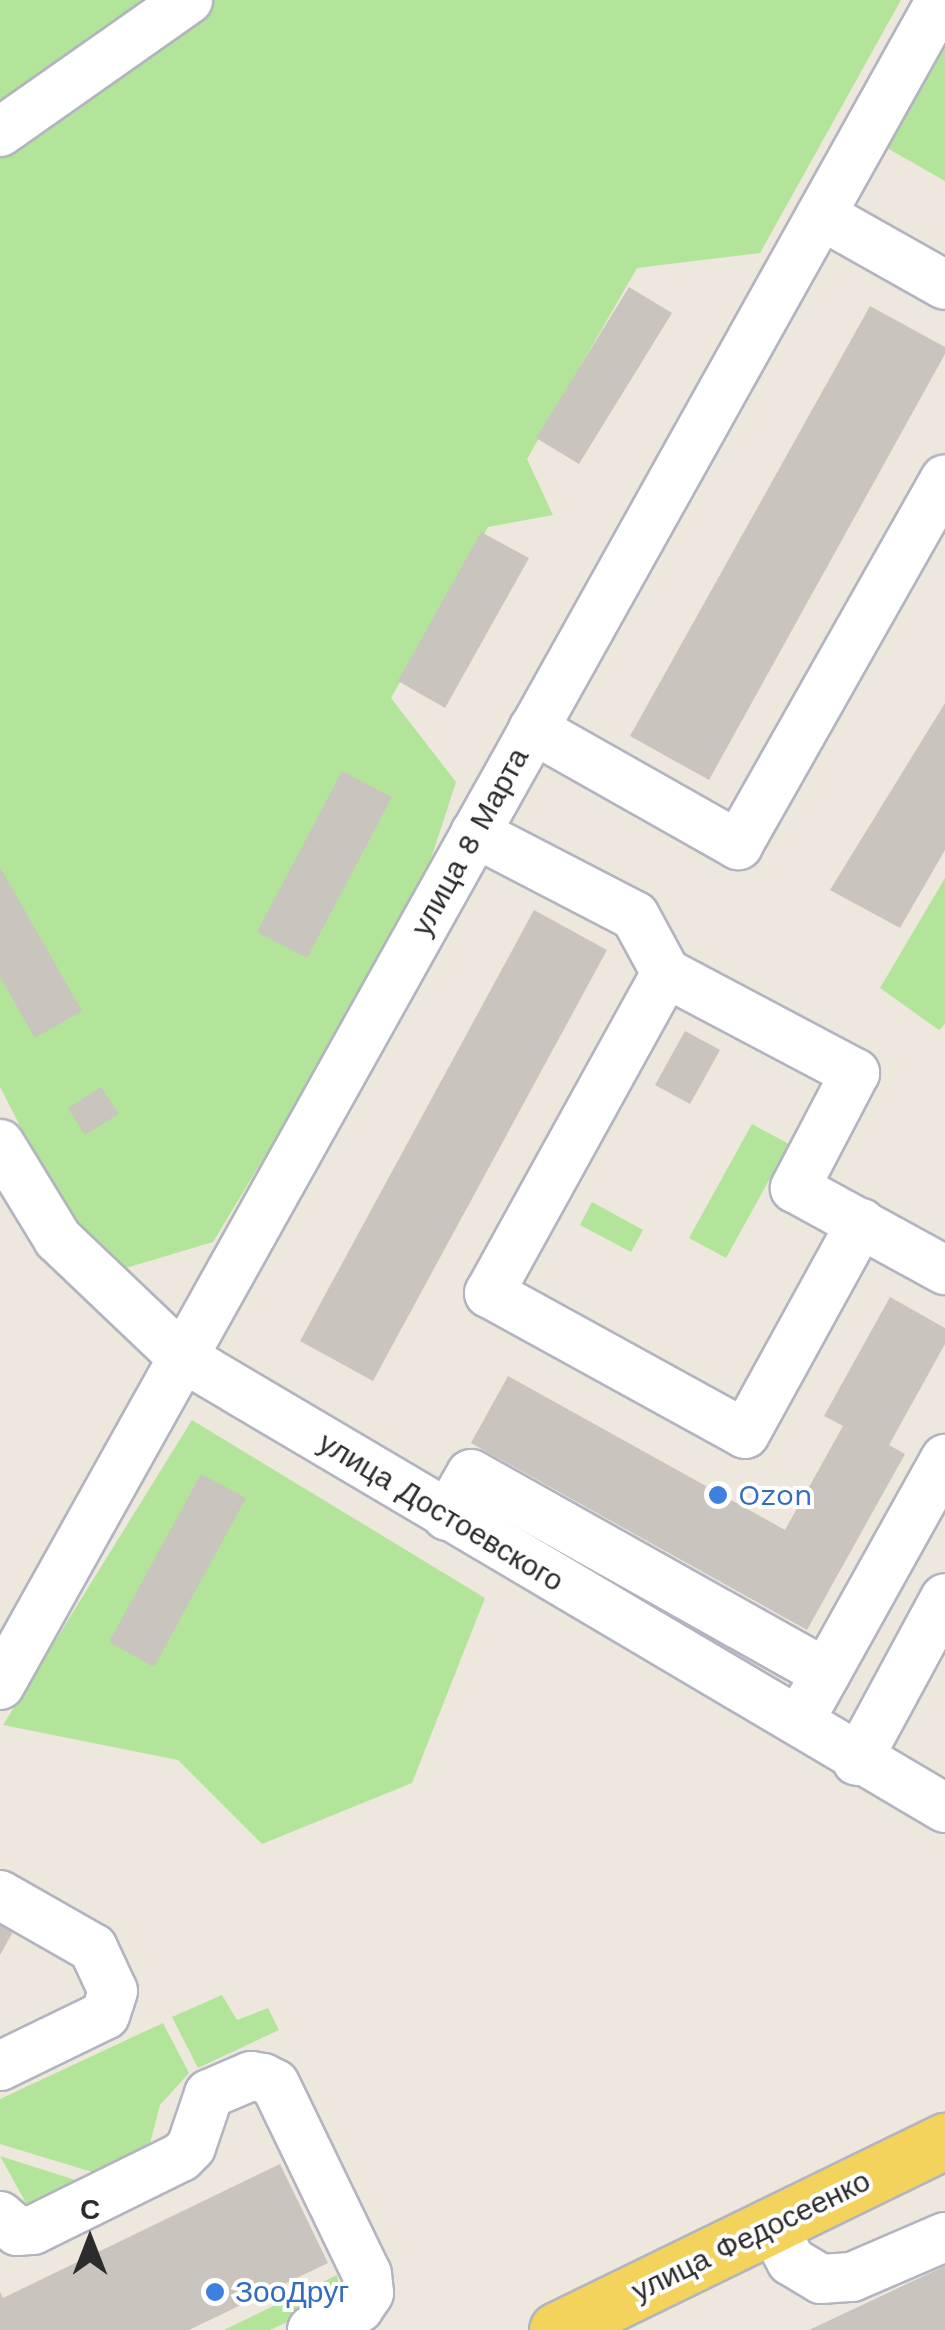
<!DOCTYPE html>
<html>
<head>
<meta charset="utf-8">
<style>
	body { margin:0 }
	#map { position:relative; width:945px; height:2330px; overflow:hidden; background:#eee7de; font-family:"Work Sans",sans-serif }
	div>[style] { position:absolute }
	.green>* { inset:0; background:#b2e599 }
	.building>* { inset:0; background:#c9c4bd }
	.roads { filter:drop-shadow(2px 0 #b2b4bf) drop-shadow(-2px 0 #b2b4bf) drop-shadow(0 2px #b2b4bf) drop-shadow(0 -2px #b2b4bf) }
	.minor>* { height:48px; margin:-24px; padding:0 24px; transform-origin:24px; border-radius:24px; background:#fff }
	.major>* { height:55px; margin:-27.5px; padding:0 27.5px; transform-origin:27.5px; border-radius:27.5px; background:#f4d35c }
	.dots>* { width:28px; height:28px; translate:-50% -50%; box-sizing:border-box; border:5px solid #fff; border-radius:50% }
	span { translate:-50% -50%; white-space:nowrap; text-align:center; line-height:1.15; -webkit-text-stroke:8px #fff; paint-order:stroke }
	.street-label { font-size:30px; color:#2c2c2c }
	.shop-label { font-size:30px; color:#366cbe }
	.left { translate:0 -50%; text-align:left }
	.north { position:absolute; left:40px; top:2190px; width:100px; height:100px; -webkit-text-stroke:8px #fff; paint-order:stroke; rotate:0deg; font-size:28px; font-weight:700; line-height:40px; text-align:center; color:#2c2c2c }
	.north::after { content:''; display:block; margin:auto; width:35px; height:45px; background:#2c2c2c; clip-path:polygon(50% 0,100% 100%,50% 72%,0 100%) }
</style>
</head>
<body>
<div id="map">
	<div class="green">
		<i style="clip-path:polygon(0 0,901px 0,760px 253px,637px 268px,527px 459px,553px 515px,488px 527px,391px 698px,456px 782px,415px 908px,213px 1242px,119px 1270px,68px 1219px,0 1087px)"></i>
		<i style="clip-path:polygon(945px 27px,945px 181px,880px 144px)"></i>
		<i style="clip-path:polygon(945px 878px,945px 1024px,939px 1030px,880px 988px)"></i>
		<i style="clip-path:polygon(752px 1124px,789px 1144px,726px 1258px,689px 1238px)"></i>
		<i style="clip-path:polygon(592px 1202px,643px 1230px,631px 1252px,580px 1225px)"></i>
		<i style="clip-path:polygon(192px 1420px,485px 1598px,412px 1783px,262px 1844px,178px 1760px,3px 1725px)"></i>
		<i style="clip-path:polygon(222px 1995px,237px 2020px,268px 2008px,279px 2030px,198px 2068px,172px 2017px)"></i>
		<i style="clip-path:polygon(163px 2023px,189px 2073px,160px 2105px,147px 2155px,102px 2175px,0 2144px,0 2099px)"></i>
		<i style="clip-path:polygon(0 2156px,88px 2184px,44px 2208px,26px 2203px)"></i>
		<i style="clip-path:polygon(337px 2275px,340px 2292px,325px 2304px,270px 2330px,224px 2330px)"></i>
	</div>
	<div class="building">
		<i style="clip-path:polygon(629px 287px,672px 313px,579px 464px,536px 438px)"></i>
		<i style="clip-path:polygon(870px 306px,945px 347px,945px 354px,709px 780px,630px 736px)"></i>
		<i style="clip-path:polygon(481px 532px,529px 558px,445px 708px,398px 681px)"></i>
		<i style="clip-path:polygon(945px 703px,945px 850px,900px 928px,830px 890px)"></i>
		<i style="clip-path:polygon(342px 771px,392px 797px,307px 958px,257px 932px)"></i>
		<i style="clip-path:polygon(0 867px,82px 1011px,35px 1038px,0 977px)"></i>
		<i style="clip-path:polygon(534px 910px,607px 950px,373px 1381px,300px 1341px)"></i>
		<i style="clip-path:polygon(685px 1031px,720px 1050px,690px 1104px,655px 1085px)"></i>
		<i style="clip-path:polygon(101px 1087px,119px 1114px,85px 1135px,68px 1108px)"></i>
		<i style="clip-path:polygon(890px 1297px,945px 1328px,945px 1344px,889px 1445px,905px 1454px,807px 1630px,471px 1443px,508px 1376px,785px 1530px,843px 1426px,824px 1416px)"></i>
		<i style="clip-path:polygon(201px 1474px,246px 1498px,154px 1667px,109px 1642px)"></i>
		<i style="clip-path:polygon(0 1923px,14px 1930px,0 1955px)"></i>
		<i style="clip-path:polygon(280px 2164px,328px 2263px,189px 2330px,0 2330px,0 2292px,3px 2298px)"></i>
		<i style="clip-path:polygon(945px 2266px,945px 2330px,809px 2330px)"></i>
	</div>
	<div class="roads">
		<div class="minor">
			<i style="left:0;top:132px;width:230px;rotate:-35.1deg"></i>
			<i style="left:821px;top:215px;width:142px;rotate:29.4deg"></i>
			<i style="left:533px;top:729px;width:236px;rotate:29.5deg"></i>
			<i style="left:738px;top:845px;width:420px;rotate:-60.5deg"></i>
			<i style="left:475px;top:833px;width:180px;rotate:27.4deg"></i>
			<i style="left:635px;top:916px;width:65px;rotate:61.5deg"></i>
			<i style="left:666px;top:973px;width:214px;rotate:27.9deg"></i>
			<i style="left:855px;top:1073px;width:130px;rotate:117.6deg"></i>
			<i style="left:795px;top:1188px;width:171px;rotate:28.7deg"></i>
			<i style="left:666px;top:973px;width:366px;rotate:118.9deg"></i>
			<i style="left:489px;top:1293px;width:292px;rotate:28.8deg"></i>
			<i style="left:745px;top:1434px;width:241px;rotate:-61.2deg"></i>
			<i style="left:0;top:1144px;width:111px;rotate:58.6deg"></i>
			<i style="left:58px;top:1239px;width:171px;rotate:43.6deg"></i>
			<i style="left:182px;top:1357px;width:886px;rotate:30.59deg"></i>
			<i style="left:447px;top:1516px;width:48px;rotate:-60.3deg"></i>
			<i style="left:471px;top:1474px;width:407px;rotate:29.3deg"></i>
			<i style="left:0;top:1685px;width:1930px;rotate:-60.82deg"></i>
			<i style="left:811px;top:1700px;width:276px;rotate:-60.9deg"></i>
			<i style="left:857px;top:1761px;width:185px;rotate:-61.6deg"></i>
			<i style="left:0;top:1895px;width:107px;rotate:29.7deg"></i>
			<i style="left:93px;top:1948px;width:47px;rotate:65.1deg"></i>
			<i style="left:113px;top:1991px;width:25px;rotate:108deg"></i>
			<i style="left:105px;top:2015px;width:117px;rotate:154.1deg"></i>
			<i style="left:0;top:2216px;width:23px;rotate:41deg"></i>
			<i style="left:17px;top:2231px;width:16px;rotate:-4deg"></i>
			<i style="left:33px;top:2230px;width:165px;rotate:-26.3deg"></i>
			<i style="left:181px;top:2157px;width:14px;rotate:-45deg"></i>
			<i style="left:191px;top:2147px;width:56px;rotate:-71.2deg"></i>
			<i style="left:209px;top:2094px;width:46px;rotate:-23.2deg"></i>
			<i style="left:251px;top:2076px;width:12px;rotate:9deg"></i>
			<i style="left:263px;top:2078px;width:13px;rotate:27deg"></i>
			<i style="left:275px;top:2084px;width:211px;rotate:64.2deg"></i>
			<i style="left:367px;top:2274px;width:19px;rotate:84deg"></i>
			<i style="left:369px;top:2293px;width:18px;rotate:124deg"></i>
			<i style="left:359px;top:2308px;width:52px;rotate:154.9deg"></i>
			<i style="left:772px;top:2225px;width:41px;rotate:62.2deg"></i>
			<i style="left:791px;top:2261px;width:35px;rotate:31deg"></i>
			<i style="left:821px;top:2279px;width:31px;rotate:-4deg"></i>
			<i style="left:852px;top:2277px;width:101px;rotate:-23.3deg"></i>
		</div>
		<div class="major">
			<i style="left:557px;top:2330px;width:432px;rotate:-26deg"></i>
		</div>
	</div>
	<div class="dots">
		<i style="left:718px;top:1495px;background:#3f7fe0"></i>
		<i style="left:215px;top:2292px;background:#3f7fe0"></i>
	</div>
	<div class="street-label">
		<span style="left:470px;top:842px;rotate:-61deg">улица 8 Марта</span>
		<span style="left:441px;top:1512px;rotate:31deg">улица Достоевского</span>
		<span style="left:751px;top:2236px;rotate:-26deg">улица Федосеенко</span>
	</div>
	<div class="shop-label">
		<span class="left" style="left:738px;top:1495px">Ozon</span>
		<span class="left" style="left:235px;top:2292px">ЗооДруг</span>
	</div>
	<div class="north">С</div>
</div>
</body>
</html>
